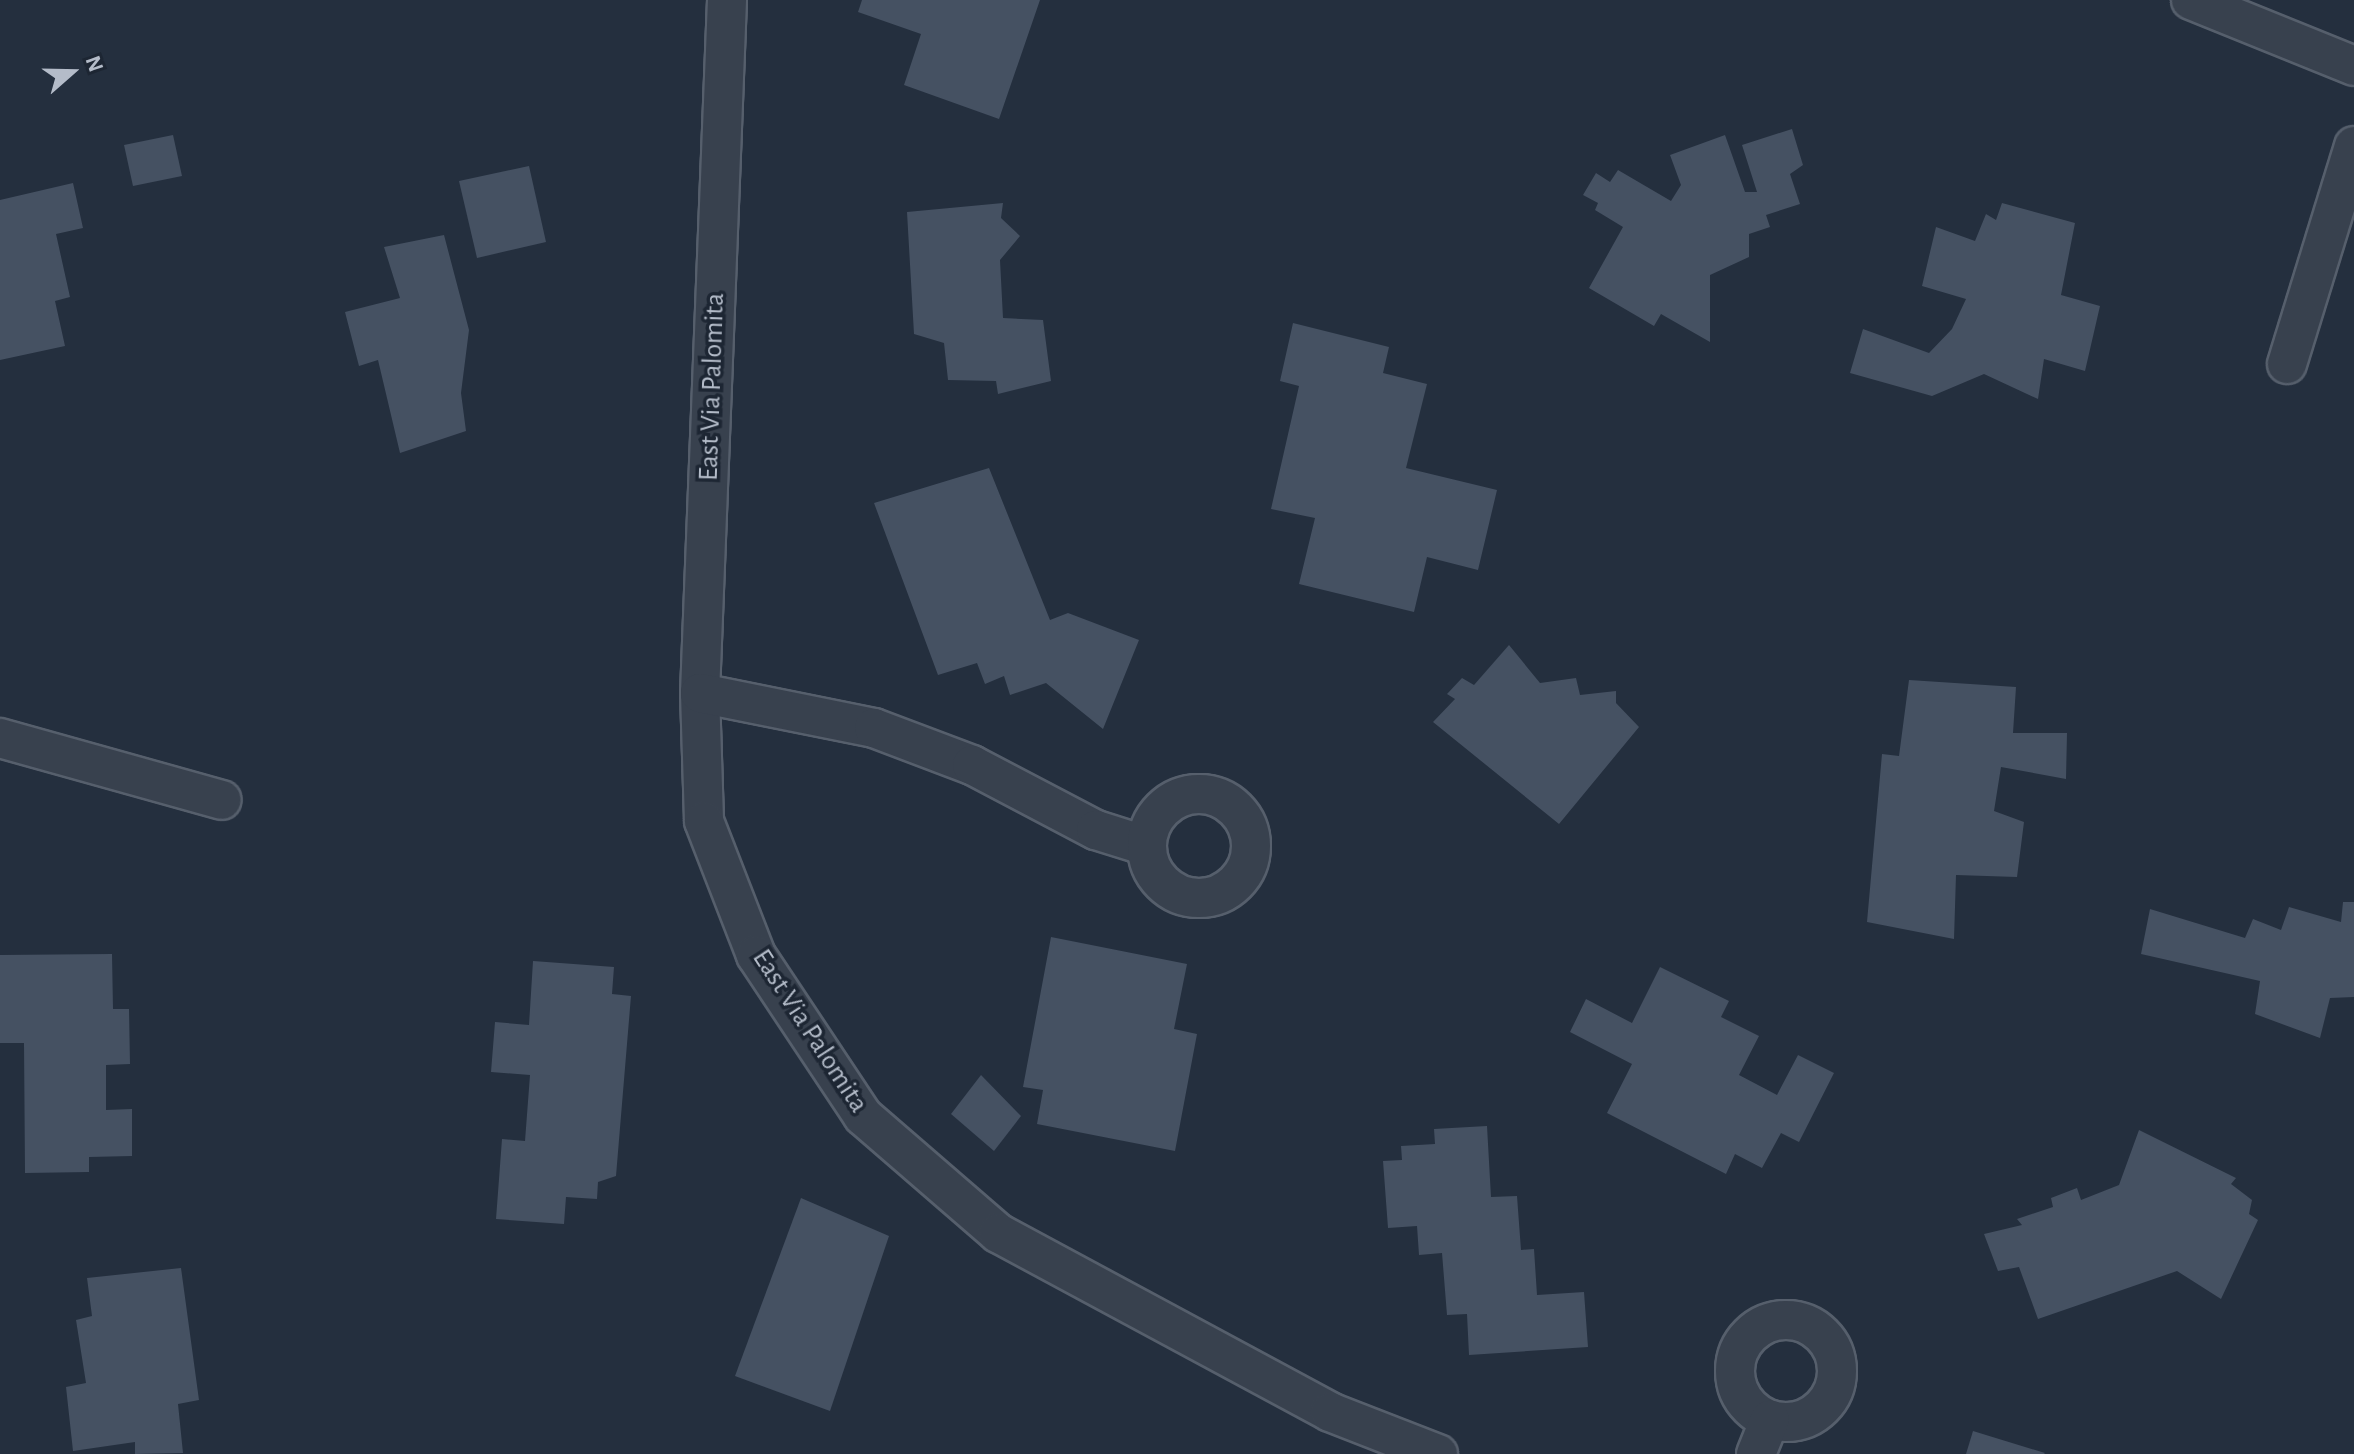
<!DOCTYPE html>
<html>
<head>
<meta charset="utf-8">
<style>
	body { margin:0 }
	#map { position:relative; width:2354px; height:1454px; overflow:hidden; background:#242f3e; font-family:"Alegreya Sans",sans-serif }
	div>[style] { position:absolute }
	.building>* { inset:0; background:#455162 }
	.roads { filter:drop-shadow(2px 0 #565f6c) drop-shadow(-2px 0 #565f6c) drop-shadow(0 2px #565f6c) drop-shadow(0 -2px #565f6c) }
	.minor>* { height:38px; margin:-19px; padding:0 19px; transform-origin:19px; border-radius:19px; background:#38414e }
	.minor>.ring { margin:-19px; padding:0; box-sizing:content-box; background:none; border:38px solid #38414e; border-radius:50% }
	span { translate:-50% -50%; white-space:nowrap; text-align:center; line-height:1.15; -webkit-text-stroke:7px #1d2633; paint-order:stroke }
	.street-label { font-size:28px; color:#b4bcc9 }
	.north { position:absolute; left:32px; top:32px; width:80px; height:80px; -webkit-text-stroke:6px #1d2633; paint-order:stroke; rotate:70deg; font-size:22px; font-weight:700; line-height:32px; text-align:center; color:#b4bcc9 }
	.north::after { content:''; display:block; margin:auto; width:28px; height:36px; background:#b4bcc9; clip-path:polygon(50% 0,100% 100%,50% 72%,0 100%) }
</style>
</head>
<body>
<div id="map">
	<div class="building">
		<i style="clip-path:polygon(862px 0,1040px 0,999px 119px,904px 85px,921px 34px,858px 12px)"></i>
		<i style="clip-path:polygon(1792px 129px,1803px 165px,1790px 174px,1800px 204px,1766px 215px,1770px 227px,1749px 234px,1749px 257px,1710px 275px,1710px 342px,1661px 314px,1654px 326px,1589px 288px,1623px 227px,1595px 210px,1598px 203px,1583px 195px,1596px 173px,1610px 182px,1618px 170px,1671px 201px,1681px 185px,1670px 155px,1725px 135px,1745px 192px,1757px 192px,1742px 145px)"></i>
		<i style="clip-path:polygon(173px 135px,182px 176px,133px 186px,124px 145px)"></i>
		<i style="clip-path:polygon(529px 166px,546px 242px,477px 258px,459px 181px)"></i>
		<i style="clip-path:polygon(73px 183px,83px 228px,56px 234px,70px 297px,55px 301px,65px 346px,0 360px,0 200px)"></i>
		<i style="clip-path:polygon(1003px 203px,1001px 218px,1020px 236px,1000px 260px,1003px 318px,1043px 320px,1051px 381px,998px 394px,996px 381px,948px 380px,944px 343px,914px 334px,907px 212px)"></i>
		<i style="clip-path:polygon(2002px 203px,2075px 223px,2061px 295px,2100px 306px,2085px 371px,2044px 359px,2038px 399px,1984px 374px,1932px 396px,1850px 373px,1863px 329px,1929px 353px,1952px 329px,1966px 299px,1922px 286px,1936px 227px,1975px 241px,1986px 214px,1996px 220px)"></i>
		<i style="clip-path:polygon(444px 235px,469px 330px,461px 393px,466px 431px,400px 453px,378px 360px,359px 366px,345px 312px,400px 298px,384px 247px)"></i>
		<i style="clip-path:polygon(1293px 323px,1389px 347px,1383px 373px,1427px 384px,1406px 468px,1497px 490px,1478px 570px,1427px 557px,1414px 612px,1299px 584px,1315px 518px,1271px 509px,1299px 386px,1280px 381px)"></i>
		<i style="clip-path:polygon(989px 468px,1050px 620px,1068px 613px,1139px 640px,1103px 729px,1046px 683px,1010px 695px,1004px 676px,985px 684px,977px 663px,938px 675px,874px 503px)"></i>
		<i style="clip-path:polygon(1509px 645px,1540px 683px,1576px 678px,1580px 695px,1616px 691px,1616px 703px,1639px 727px,1559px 824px,1433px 722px,1455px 699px,1447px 694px,1462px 678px,1474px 685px)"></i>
		<i style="clip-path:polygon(1909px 680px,2016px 687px,2013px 733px,2067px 733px,2066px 779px,2001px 767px,1994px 811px,2024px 822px,2017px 877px,1956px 875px,1954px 939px,1867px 922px,1882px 754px,1899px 756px)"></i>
		<i style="clip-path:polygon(2343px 902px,2354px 902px,2354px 997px,2330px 998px,2320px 1038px,2255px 1014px,2260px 981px,2141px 954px,2150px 909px,2245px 938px,2253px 919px,2281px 930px,2289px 907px,2341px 922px)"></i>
		<i style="clip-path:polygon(1051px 937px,1187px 964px,1174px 1029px,1197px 1034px,1175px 1151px,1037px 1124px,1043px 1090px,1023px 1087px)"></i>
		<i style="clip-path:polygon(112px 954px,113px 1009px,129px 1009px,130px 1064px,106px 1065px,106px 1110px,132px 1109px,132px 1156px,89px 1157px,89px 1172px,25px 1173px,24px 1043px,0 1043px,0 955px)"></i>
		<i style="clip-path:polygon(533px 961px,614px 967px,612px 994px,631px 996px,616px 1176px,598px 1182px,597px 1199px,566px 1197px,564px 1224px,496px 1219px,502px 1139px,525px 1141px,530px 1075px,491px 1072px,495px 1022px,529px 1025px)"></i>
		<i style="clip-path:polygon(1660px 967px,1729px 1001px,1721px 1017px,1759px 1036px,1739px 1075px,1777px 1095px,1798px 1055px,1834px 1073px,1799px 1142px,1781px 1133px,1762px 1168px,1735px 1154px,1726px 1174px,1607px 1113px,1632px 1064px,1570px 1032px,1586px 999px,1632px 1023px)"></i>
		<i style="clip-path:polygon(981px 1075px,1021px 1116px,994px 1151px,951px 1114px)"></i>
		<i style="clip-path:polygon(1487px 1126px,1491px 1197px,1517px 1196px,1521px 1250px,1534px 1249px,1537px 1295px,1584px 1292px,1588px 1347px,1469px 1355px,1467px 1314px,1447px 1315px,1442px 1253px,1419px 1255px,1417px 1226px,1388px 1228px,1383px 1161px,1402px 1160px,1401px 1146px,1435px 1144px,1434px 1129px)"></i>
		<i style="clip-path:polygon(2139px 1130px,2236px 1178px,2231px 1184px,2252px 1200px,2249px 1214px,2258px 1220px,2221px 1299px,2177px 1271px,2038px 1319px,2019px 1267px,1998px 1271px,1984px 1234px,2022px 1225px,2017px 1219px,2053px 1207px,2051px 1198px,2077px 1188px,2081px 1200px,2119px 1185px)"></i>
		<i style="clip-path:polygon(801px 1198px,889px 1236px,830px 1411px,735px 1376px)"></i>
		<i style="clip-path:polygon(181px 1268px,199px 1400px,178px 1404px,183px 1453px,135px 1454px,135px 1442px,73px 1451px,66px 1387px,86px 1383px,76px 1320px,92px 1316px,87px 1278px)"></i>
		<i style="clip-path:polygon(1973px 1431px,2045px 1453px,2044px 1454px,1966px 1454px)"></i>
	</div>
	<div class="roads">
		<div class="minor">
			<i style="left:727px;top:0;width:694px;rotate:92.23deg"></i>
			<i style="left:700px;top:693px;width:128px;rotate:88.2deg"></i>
			<i style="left:704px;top:821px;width:144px;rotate:68.8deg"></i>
			<i style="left:756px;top:955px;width:193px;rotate:56.4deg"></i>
			<i style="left:863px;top:1116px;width:179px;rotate:40.9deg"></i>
			<i style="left:998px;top:1233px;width:377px;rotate:28.3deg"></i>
			<i style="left:1330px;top:1412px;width:116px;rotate:21.3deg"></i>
			<i style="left:2191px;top:0;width:176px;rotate:22deg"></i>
			<i style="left:2287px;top:364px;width:228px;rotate:-72.9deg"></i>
			<i style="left:700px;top:693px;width:177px;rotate:11.4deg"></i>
			<i style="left:874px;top:728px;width:105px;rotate:20.7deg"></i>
			<i style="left:972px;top:765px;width:140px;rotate:27.7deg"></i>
			<i style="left:1096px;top:830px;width:53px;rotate:17.4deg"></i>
			<i style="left:0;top:738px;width:230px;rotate:15.6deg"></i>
			<i class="ring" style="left:1147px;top:794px;width:66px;height:66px"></i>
			<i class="ring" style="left:1735px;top:1320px;width:64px;height:64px"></i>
			<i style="left:1756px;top:1454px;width:37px;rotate:-68deg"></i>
		</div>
	</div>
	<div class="street-label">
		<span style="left:712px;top:387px;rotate:-88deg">East Via Palomita</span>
		<span style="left:810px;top:1031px;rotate:57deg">East Via Palomita</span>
	</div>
	<div class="north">N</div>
</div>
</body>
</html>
